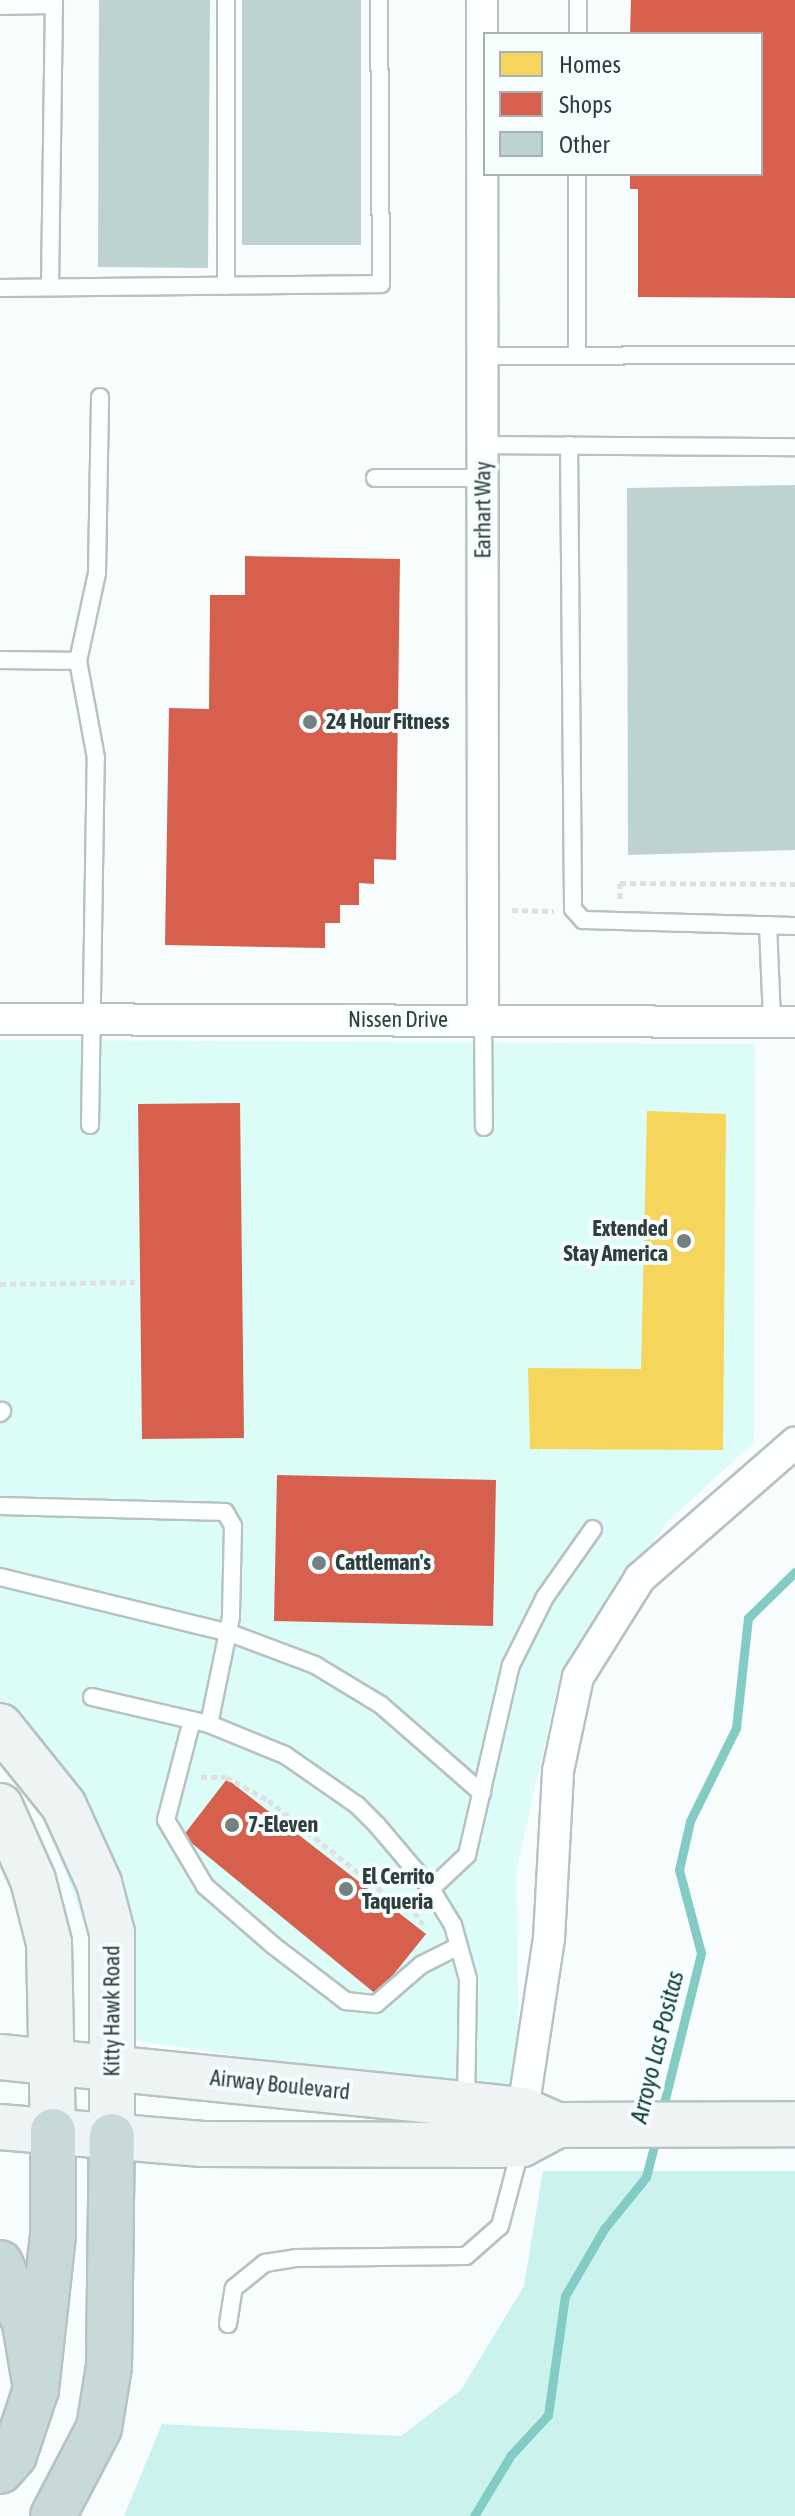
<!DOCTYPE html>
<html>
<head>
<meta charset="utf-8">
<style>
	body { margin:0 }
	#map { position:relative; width:795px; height:2516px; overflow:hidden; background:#f7fcfc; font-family:"Asap Condensed",sans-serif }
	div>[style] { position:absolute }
	.built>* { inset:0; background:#dcfcf8 }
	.green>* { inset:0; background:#ccf2ee }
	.homes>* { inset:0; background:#f6d55c }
	.shops>* { inset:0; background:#d6604d }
	.stream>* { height:9px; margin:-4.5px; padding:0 4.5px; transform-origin:4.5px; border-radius:4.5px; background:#83ccc5 }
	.building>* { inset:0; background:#bed3d1 }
	.path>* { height:5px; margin-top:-2.5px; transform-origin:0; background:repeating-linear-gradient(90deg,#dfe1e1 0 6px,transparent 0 10px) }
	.roads { filter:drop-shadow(2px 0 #b7c2c1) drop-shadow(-2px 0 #b7c2c1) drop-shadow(0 2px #b7c2c1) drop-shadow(0 -2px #b7c2c1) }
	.lane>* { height:16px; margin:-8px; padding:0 8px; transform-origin:8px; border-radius:8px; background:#feffff }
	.street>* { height:30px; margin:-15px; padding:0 15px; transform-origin:15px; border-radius:15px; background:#feffff }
	.secondary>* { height:44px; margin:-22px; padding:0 22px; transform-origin:22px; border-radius:22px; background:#eef4f4 }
	.highway>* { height:44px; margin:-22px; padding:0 22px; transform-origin:22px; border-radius:22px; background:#c7dad8 }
	.dots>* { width:22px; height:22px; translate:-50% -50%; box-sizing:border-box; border:4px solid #f5fefd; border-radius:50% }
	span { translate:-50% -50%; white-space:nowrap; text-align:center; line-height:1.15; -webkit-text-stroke:8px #f5fefd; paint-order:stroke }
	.street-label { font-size:22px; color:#2e3f3d }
	.poi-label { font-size:22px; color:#2e3f3d; font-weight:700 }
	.left { translate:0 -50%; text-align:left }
	.right { translate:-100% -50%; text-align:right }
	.water-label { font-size:24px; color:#0b3b37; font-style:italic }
	.legend { position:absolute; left:483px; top:32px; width:280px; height:144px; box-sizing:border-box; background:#f5fefd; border:2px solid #a5b2b0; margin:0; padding:10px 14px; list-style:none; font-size:24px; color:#2e3f3d }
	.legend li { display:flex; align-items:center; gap:16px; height:40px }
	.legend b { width:40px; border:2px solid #a5b2b0 }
</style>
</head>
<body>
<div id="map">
	<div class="built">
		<i style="clip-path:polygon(0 1040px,755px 1044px,754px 1442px,667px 1522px,559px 1679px,517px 1868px,519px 2100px,127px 2039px,8px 1718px,0 1712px)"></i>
	</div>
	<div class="green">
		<i style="clip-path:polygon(543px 2171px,795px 2171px,795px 2516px,124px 2516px,162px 2424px,401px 2436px,461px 2390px,524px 2286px)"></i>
	</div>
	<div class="homes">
		<i style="clip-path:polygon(647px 1111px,726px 1114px,723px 1450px,530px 1449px,528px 1368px,641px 1369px)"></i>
	</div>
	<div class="shops">
		<i style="clip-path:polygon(631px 0,795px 0,795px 298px,638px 297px,638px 189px,630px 189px,630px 174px,761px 174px,761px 34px,630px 34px)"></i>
		<i style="clip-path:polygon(245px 556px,400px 559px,396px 860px,374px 859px,374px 884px,359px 883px,359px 905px,340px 905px,340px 923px,325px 923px,325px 948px,165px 945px,169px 708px,209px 709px,210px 595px,245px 595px)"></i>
		<i style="clip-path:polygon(240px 1103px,244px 1438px,142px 1439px,138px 1104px)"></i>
		<i style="clip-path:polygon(277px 1475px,496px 1480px,493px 1626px,274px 1621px)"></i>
		<i style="clip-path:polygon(227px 1779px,426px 1934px,377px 1995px,183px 1836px)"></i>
	</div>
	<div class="stream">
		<i style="left:662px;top:2111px;width:163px;rotate:-76.1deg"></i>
		<i style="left:701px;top:1953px;width:86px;rotate:-104.8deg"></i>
		<i style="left:679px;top:1870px;width:50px;rotate:-77.3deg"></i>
		<i style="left:690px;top:1821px;width:104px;rotate:-63.7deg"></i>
		<i style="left:736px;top:1728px;width:111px;rotate:-83.8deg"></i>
		<i style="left:748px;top:1618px;width:66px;rotate:-44.4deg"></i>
		<i style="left:474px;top:2516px;width:71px;rotate:-58.8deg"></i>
		<i style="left:511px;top:2455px;width:54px;rotate:-47.2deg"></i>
		<i style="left:548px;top:2415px;width:120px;rotate:-81.9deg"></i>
		<i style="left:565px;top:2296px;width:78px;rotate:-59.8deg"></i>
		<i style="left:604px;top:2229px;width:67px;rotate:-51.1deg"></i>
		<i style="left:646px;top:2177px;width:40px;rotate:-75.6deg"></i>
	</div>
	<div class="building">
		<i style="clip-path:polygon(99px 0,210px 0,208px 268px,98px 267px)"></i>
		<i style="clip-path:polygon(242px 0,361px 0,361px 245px,242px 245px)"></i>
		<i style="clip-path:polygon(795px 485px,795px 850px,628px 855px,627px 488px)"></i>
	</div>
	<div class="path">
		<i style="left:620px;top:899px;width:16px;rotate:-90deg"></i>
		<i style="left:620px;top:883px;width:175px;rotate:0.3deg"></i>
		<i style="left:512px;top:910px;width:42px;rotate:1.4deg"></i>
		<i style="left:0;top:1284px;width:135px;rotate:-0.8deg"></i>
		<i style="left:201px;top:1777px;width:25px"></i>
		<i style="left:226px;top:1777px;width:48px;rotate:28.7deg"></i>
		<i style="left:268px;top:1800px;width:150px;rotate:38.8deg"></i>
		<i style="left:385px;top:1894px;width:25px;rotate:23deg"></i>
		<i style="left:408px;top:1904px;width:25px;rotate:53deg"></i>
	</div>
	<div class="roads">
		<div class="lane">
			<i style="left:226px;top:0;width:286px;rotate:90deg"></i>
			<i style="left:0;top:6px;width:54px;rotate:-1.1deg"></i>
			<i style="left:578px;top:34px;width:34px;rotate:-90deg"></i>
			<i style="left:50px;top:287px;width:287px;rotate:-89.2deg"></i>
			<i style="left:0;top:288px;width:381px;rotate:-0.6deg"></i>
			<i style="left:381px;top:284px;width:284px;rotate:-90.4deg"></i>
			<i style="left:577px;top:355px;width:181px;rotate:-90deg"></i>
			<i style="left:482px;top:356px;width:313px;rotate:-0.2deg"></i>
			<i style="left:482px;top:445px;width:313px;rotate:0.4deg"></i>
			<i style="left:569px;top:445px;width:464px;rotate:89.5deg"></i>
			<i style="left:573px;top:909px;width:15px;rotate:48deg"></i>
			<i style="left:583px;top:920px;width:212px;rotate:1.6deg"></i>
			<i style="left:375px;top:478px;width:108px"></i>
			<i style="left:0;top:660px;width:78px;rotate:0.7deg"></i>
			<i style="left:768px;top:925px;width:97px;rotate:87.6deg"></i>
			<i style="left:483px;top:1020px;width:107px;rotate:89.5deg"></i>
			<i style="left:90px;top:1125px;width:367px;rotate:-89.1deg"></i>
			<i style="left:96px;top:758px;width:99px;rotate:-100.5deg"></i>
			<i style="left:78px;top:661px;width:90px;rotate:-77.8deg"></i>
			<i style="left:97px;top:573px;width:176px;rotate:-89deg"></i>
			<i style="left:0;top:1413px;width:3px;rotate:-45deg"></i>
			<i style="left:0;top:1506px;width:225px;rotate:1.5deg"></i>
			<i style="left:225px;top:1512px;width:16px;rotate:60deg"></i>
			<i style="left:233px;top:1526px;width:91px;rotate:91.3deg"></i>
			<i style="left:231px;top:1617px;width:109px;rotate:101.6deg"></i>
			<i style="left:0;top:1577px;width:237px;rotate:13.7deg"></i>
			<i style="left:230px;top:1633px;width:91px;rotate:20.6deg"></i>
			<i style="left:315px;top:1665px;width:77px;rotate:31.2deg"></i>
			<i style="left:381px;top:1705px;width:134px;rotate:41.1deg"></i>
			<i style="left:92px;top:1697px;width:120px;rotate:13deg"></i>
			<i style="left:209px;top:1724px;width:82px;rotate:22.2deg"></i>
			<i style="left:285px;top:1755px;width:88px;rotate:34.8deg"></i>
			<i style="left:357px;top:1805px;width:28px;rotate:45deg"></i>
			<i style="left:377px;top:1825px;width:84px;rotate:49.8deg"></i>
			<i style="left:431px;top:1889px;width:42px;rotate:58.6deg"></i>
			<i style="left:453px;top:1925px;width:56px;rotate:74.5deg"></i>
			<i style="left:468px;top:1979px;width:122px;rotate:90.9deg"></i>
			<i style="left:192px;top:1720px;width:103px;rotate:104.6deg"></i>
			<i style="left:166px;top:1820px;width:77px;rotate:59.4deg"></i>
			<i style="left:205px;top:1886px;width:91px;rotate:41deg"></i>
			<i style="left:274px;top:1946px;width:91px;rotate:37.4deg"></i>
			<i style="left:346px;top:2001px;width:30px;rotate:6deg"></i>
			<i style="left:376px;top:2004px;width:60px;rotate:-40.9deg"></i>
			<i style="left:421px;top:1965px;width:42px;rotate:-26.6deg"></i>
			<i style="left:431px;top:1889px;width:50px;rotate:-43.4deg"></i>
			<i style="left:467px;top:1855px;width:195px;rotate:-77deg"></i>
			<i style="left:511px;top:1665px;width:76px;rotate:-63.4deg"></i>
			<i style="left:545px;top:1597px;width:83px;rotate:-54.8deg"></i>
			<i style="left:228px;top:2324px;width:36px;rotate:-81deg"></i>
			<i style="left:234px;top:2288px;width:40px;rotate:-39deg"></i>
			<i style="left:265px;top:2263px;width:31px;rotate:-9deg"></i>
			<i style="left:296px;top:2258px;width:170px;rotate:-0.7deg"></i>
			<i style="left:466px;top:2256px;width:45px;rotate:-41.4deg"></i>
			<i style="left:500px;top:2226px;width:82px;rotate:-75.1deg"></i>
		</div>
		<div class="street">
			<i style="left:482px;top:0;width:1020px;rotate:89.94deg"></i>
			<i style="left:0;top:1019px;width:795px;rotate:0.22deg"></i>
			<i style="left:523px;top:2110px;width:173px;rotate:-81.4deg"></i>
			<i style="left:549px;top:1939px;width:168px;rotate:-86.9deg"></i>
			<i style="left:558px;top:1771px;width:96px;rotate:-78deg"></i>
			<i style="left:578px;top:1677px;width:117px;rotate:-57.9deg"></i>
			<i style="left:640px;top:1578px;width:206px;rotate:-41.1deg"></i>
		</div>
		<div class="secondary">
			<i style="left:0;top:1726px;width:102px;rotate:51.3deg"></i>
			<i style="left:64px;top:1806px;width:85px;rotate:65.6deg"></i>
			<i style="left:99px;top:1883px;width:52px;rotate:75.4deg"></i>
			<i style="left:112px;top:1933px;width:203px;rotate:90deg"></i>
			<i style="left:0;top:1806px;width:81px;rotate:66deg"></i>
			<i style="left:33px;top:1880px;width:65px;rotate:75.7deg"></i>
			<i style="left:49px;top:1943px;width:188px;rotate:88.8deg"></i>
			<i style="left:0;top:2057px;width:526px;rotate:5.79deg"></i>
			<i style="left:523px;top:2110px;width:37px;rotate:24deg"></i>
			<i style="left:557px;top:2125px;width:238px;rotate:-0.2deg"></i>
			<i style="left:0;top:2127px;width:203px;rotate:4.8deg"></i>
			<i style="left:202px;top:2144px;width:296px;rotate:0.2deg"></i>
			<i style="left:498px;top:2145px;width:24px;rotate:-2deg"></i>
			<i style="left:522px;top:2144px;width:40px;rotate:-28deg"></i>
		</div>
		<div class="highway">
			<i style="left:0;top:2263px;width:65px;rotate:67.4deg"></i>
			<i style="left:25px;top:2323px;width:67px;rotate:80.5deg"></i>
			<i style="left:36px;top:2389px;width:70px;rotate:108.4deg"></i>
			<i style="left:14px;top:2455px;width:21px;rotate:131deg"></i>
			<i style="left:36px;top:2389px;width:155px;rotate:-83.7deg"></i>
			<i style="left:53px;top:2235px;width:104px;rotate:-90deg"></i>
			<i style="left:53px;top:2516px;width:99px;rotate:-62.4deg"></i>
			<i style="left:99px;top:2428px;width:63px;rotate:-80.8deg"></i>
			<i style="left:109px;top:2366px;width:230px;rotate:-89.3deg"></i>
		</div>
	</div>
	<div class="dots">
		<i style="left:310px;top:722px;background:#748180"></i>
		<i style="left:684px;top:1241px;background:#748180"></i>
		<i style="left:319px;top:1563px;background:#748180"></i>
		<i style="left:232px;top:1825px;background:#748180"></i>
		<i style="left:346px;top:1889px;background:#748180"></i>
	</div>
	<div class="street-label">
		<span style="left:483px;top:510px;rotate:-90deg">Earhart Way</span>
		<span style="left:398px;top:1020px">Nissen Drive</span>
		<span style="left:112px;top:2011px;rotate:-90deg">Kitty Hawk Road</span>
		<span style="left:280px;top:2085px;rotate:6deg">Airway Boulevard</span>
	</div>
	<div class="poi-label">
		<span class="left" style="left:326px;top:722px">24 Hour Fitness</span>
		<span class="right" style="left:668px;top:1241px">Extended<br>Stay America</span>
		<span class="left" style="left:335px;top:1563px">Cattleman's</span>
		<span class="left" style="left:248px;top:1825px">7-Eleven</span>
		<span class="left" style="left:362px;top:1889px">El Cerrito<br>Taqueria</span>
	</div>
	<div class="water-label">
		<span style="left:657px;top:2047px;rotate:-76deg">Arroyo Las Positas</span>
	</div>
	<ul class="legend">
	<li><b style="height:22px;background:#f6d55c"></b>Homes</li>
	<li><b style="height:22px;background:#d6604d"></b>Shops</li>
	<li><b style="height:22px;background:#bed3d1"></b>Other</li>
	</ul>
</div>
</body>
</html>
